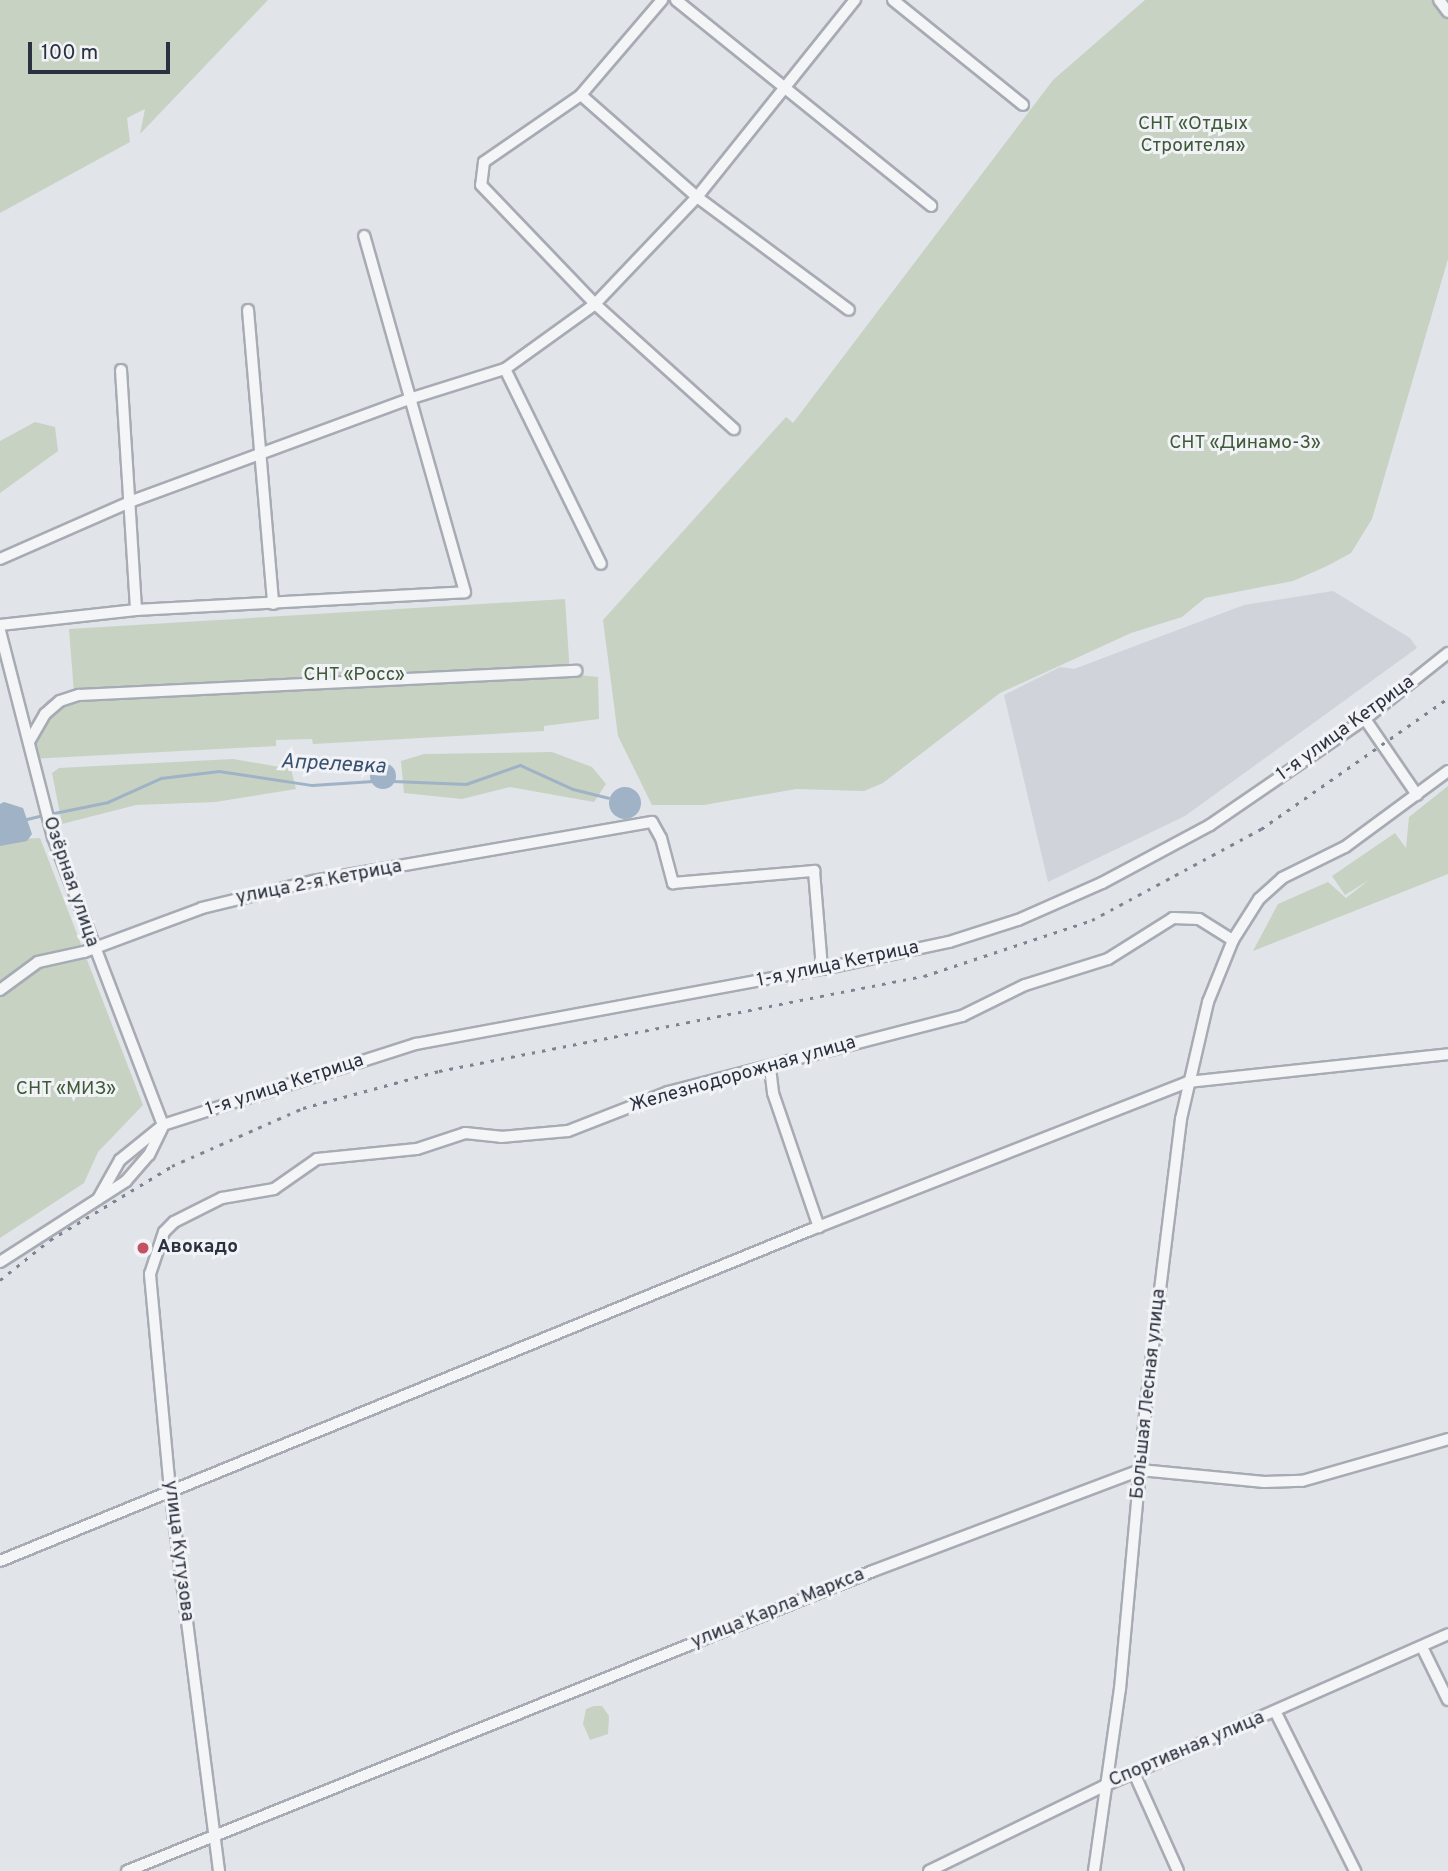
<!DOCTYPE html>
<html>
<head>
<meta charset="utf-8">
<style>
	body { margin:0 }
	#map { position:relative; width:1448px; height:1871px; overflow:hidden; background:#e1e4e9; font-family:Overpass,sans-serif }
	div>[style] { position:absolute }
	.built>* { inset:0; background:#d0d3da }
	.green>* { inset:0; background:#c7d2c3 }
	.water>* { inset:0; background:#9fb2c6 }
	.round { border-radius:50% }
	.stream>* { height:2.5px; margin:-1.25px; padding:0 1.25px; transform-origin:1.25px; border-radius:1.25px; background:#9fb2c6 }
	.roads { filter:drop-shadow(2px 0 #a7abb3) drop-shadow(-2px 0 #a7abb3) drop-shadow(0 2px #a7abb3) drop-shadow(0 -2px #a7abb3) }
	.minor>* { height:10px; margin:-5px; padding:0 5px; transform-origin:5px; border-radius:5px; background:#f4f5f7 }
	.rail>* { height:2.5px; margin-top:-1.25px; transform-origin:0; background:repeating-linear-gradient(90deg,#7c8491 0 3.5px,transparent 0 10.5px) }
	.dots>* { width:19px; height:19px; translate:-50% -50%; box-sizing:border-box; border:4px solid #f1f3f6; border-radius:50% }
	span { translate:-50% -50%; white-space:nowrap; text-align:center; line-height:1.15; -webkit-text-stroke:6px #f1f3f6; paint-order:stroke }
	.park-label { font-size:19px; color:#405a39 }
	.street-label { font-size:19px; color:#2b323f }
	.poi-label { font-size:19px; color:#2b323f; font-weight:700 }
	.left { translate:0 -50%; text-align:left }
	.water-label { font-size:21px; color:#385170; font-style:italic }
	.scale { position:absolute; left:28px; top:42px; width:142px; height:32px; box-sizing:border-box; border:4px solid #2b323f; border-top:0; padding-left:9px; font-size:21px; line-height:24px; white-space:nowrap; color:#2b323f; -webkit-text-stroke:5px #f1f3f6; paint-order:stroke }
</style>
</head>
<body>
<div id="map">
	<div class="built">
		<i style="clip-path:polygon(1333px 591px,1410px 638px,1417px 648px,1185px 816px,1048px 882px,1004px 695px,1060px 667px,1074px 669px,1244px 605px)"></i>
	</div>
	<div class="green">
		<i style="clip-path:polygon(0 0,268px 0,140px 134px,145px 109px,127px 118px,130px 142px,0 213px)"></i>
		<i style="clip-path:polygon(1145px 0,1448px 0,1448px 259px,1372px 519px,1351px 553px,1327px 566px,1293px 581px,1205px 598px,1182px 617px,1131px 633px,1000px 693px,883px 783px,864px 791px,796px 789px,704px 805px,652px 805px,618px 736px,603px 620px,786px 417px,793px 423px,1053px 80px)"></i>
		<i style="clip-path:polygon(35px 422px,55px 427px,58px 451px,0 493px,0 441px)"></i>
		<i style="clip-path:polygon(565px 599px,570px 674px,598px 677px,599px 719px,544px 726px,544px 731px,313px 744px,312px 739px,276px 740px,276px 746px,30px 759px,34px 718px,48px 700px,74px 693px,69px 629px)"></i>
		<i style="clip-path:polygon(552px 752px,592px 767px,606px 784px,594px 802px,510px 787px,462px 799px,404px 793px,401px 761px,424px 754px)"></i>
		<i style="clip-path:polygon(233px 759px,291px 769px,296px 789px,215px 802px,136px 805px,62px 824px,52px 773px,59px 768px)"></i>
		<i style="clip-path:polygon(1448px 786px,1448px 874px,1253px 951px,1278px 904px,1328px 882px,1346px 898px,1369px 880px,1345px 895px,1332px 876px,1395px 833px,1406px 848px,1409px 817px)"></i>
		<i style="clip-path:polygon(40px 838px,143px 1105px,98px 1152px,84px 1183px,0 1238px,0 840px)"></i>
		<i style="clip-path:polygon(594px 1706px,602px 1706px,609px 1716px,608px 1734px,590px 1740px,583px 1724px,586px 1709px)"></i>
	</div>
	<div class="water">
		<i class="round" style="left:370px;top:763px;width:26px;height:26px"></i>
		<i class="round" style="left:609px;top:787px;width:32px;height:32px"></i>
		<i style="clip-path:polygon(4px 802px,23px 808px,32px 834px,27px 841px,0 846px,0 804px)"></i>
	</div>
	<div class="stream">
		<i style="left:393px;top:781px;width:73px;rotate:2.4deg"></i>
		<i style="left:466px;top:784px;width:57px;rotate:-19.4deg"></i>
		<i style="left:520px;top:765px;width:58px;rotate:24.4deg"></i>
		<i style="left:573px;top:789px;width:36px;rotate:14deg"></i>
		<i style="left:54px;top:813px;width:55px;rotate:-11.5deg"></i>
		<i style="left:108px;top:802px;width:58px;rotate:-24.4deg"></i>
		<i style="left:161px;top:778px;width:58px;rotate:-6.9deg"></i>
		<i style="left:219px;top:771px;width:94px;rotate:8.6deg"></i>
		<i style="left:312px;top:785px;width:61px;rotate:-3.8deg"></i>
		<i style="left:27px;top:819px;width:12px;rotate:-14deg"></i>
	</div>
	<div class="roads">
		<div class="minor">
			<i style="left:662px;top:0;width:125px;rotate:130.5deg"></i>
			<i style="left:581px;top:95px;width:118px;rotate:145.4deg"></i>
			<i style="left:484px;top:162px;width:23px;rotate:97deg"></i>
			<i style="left:481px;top:185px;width:165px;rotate:46.2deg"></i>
			<i style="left:595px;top:304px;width:187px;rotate:42deg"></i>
			<i style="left:676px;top:0;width:328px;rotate:38.9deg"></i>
			<i style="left:893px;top:0;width:167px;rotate:38.9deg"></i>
			<i style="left:1439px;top:0;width:15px;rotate:53deg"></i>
			<i style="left:581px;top:95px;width:154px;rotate:41.3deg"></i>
			<i style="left:697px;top:197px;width:189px;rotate:36.6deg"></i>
			<i style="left:248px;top:310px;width:295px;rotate:85.1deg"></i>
			<i style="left:505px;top:369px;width:217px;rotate:63.8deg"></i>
			<i style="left:121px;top:370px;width:240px;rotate:86.4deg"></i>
			<i style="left:0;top:559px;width:144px;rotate:-23.7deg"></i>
			<i style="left:132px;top:501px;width:295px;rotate:-20.2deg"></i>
			<i style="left:409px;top:399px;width:101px;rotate:-17.4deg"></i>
			<i style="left:505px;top:369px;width:111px;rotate:-35.8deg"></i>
			<i style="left:595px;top:304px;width:148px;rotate:-46.4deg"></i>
			<i style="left:697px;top:197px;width:253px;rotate:-51.3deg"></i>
			<i style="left:0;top:625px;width:137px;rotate:-6.3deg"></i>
			<i style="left:136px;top:610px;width:329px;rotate:-3.1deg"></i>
			<i style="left:465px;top:592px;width:370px;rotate:-105.8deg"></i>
			<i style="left:0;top:631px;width:213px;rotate:75.6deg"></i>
			<i style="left:53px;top:837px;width:308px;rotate:69.1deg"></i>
			<i style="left:1365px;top:719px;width:92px;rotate:55.6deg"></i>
			<i style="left:30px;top:740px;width:30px;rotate:-60deg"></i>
			<i style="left:45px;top:714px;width:20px;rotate:-41deg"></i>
			<i style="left:60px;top:701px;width:20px;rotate:-18deg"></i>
			<i style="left:79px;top:695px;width:498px;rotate:-2.8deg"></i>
			<i style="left:0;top:990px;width:47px;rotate:-36.4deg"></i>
			<i style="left:38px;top:962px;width:47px;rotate:-12.3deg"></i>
			<i style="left:84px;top:952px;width:126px;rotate:-20.4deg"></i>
			<i style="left:202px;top:908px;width:114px;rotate:-13.7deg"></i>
			<i style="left:313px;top:881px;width:344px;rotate:-9.9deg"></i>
			<i style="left:652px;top:822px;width:18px;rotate:61deg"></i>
			<i style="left:661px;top:838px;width:47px;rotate:75.1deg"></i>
			<i style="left:673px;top:883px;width:142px;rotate:-4.9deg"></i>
			<i style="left:814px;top:871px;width:98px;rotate:85.3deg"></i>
			<i style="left:770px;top:1068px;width:25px;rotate:83deg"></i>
			<i style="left:773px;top:1093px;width:142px;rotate:71.1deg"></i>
			<i style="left:98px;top:1199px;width:45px;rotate:-60.6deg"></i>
			<i style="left:120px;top:1160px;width:55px;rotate:-39.1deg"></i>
			<i style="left:163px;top:1125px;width:266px;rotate:-17.8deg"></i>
			<i style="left:416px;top:1044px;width:413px;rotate:-10.5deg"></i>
			<i style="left:822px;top:969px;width:130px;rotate:-12deg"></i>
			<i style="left:949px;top:942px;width:72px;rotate:-17.7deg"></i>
			<i style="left:1018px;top:920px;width:92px;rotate:-23.8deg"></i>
			<i style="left:1102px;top:883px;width:123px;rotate:-28.2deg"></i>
			<i style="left:1210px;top:825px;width:188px;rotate:-34.4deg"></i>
			<i style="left:1365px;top:719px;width:106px;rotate:-38.5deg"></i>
			<i style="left:0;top:1262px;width:150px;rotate:-32.7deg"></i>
			<i style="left:126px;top:1181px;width:35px;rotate:-49deg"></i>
			<i style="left:149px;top:1155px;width:30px;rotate:-64deg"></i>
			<i style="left:0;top:1561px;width:875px;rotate:-22.23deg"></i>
			<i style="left:810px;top:1230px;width:406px;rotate:-21.4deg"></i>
			<i style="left:1188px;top:1082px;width:262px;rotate:-6.1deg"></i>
			<i style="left:1422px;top:1647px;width:59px;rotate:63.9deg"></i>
			<i style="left:1276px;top:1713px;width:177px;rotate:63.4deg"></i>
			<i style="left:1134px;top:1773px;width:107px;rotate:65.8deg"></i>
			<i style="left:127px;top:1871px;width:804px;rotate:-21.91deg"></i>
			<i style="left:873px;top:1571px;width:285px;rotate:-20.7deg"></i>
			<i style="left:1140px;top:1470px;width:125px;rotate:5.5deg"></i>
			<i style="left:1264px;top:1482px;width:38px;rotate:-2deg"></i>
			<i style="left:1302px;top:1481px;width:152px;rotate:-16deg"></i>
			<i style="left:219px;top:1871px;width:384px;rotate:-97.3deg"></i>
			<i style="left:170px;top:1490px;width:217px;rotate:-95.3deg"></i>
			<i style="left:150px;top:1274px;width:44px;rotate:-71.6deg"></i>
			<i style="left:164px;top:1232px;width:14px;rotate:-45deg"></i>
			<i style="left:174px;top:1222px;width:54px;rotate:-26.6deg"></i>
			<i style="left:222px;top:1198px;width:53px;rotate:-9.8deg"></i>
			<i style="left:274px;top:1189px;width:52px;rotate:-34.9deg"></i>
			<i style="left:317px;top:1159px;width:100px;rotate:-5.7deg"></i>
			<i style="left:417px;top:1149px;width:51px;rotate:-18.4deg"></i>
			<i style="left:465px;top:1133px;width:36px;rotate:6deg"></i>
			<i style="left:501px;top:1137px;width:67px;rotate:-5.1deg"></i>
			<i style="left:568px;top:1131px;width:107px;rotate:-21.3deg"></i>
			<i style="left:668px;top:1092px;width:304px;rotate:-14.5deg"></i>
			<i style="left:962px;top:1016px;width:70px;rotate:-26.2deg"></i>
			<i style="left:1025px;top:985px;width:87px;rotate:-17.4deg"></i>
			<i style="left:1108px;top:959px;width:77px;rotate:-32.2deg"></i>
			<i style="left:1173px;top:918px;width:26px;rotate:2deg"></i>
			<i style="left:1199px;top:919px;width:40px;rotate:32deg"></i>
			<i style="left:929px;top:1871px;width:195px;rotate:-25.9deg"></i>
			<i style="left:1104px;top:1786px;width:376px;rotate:-23.8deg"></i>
			<i style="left:1094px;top:1871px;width:184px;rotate:-81.9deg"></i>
			<i style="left:1120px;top:1689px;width:286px;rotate:-84.8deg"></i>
			<i style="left:1146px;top:1404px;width:287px;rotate:-83deg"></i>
			<i style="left:1181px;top:1119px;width:120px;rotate:-77deg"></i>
			<i style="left:1208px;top:1002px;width:67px;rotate:-68deg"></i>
			<i style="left:1233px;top:940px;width:49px;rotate:-57.6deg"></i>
			<i style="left:1259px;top:899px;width:31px;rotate:-42deg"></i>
			<i style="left:1282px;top:878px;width:70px;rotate:-26.2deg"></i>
			<i style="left:1345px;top:847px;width:128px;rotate:-36.4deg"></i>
		</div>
	</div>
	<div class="rail">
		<i style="left:0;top:1280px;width:64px;rotate:-38.7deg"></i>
		<i style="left:50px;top:1240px;width:143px;rotate:-31.2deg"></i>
		<i style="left:172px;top:1166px;width:143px;rotate:-23.9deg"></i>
		<i style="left:303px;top:1108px;width:141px;rotate:-15.2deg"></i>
		<i style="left:439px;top:1071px;width:494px;rotate:-11.1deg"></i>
		<i style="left:924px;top:976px;width:177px;rotate:-18.4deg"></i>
		<i style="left:1092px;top:920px;width:192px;rotate:-28.3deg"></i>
		<i style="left:1261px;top:829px;width:228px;rotate:-35deg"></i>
	</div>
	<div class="dots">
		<i style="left:143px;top:1248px;background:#c35162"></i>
	</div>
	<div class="park-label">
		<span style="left:1193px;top:136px">СНТ «Отдых<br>Строителя»</span>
		<span style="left:1245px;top:444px">СНТ «Динамо-3»</span>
		<span style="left:354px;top:676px">СНТ «Росс»</span>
		<span style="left:66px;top:1090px">СНТ «МИЗ»</span>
	</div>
	<div class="street-label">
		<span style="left:1346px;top:729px;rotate:-36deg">1-я улица Кетрица</span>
		<span style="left:70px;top:882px;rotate:71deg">Озёрная улица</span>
		<span style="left:319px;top:883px;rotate:-11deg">улица 2-я Кетрица</span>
		<span style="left:838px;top:965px;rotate:-12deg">1-я улица Кетрица</span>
		<span style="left:743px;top:1075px;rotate:-16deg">Железнодорожная улица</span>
		<span style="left:285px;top:1086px;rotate:-18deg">1-я улица Кетрица</span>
		<span style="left:1149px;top:1394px;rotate:-84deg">Большая Лесная улица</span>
		<span style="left:178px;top:1551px;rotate:83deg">улица Кутузова</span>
		<span style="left:778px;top:1609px;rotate:-22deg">улица Карла Маркса</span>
		<span style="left:1187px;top:1750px;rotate:-23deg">Спортивная улица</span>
	</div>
	<div class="poi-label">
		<span class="left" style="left:157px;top:1248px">Авокадо</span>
	</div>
	<div class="water-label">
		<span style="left:333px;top:765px;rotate:3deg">Апрелевка</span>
	</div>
	<div class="scale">100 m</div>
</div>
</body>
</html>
